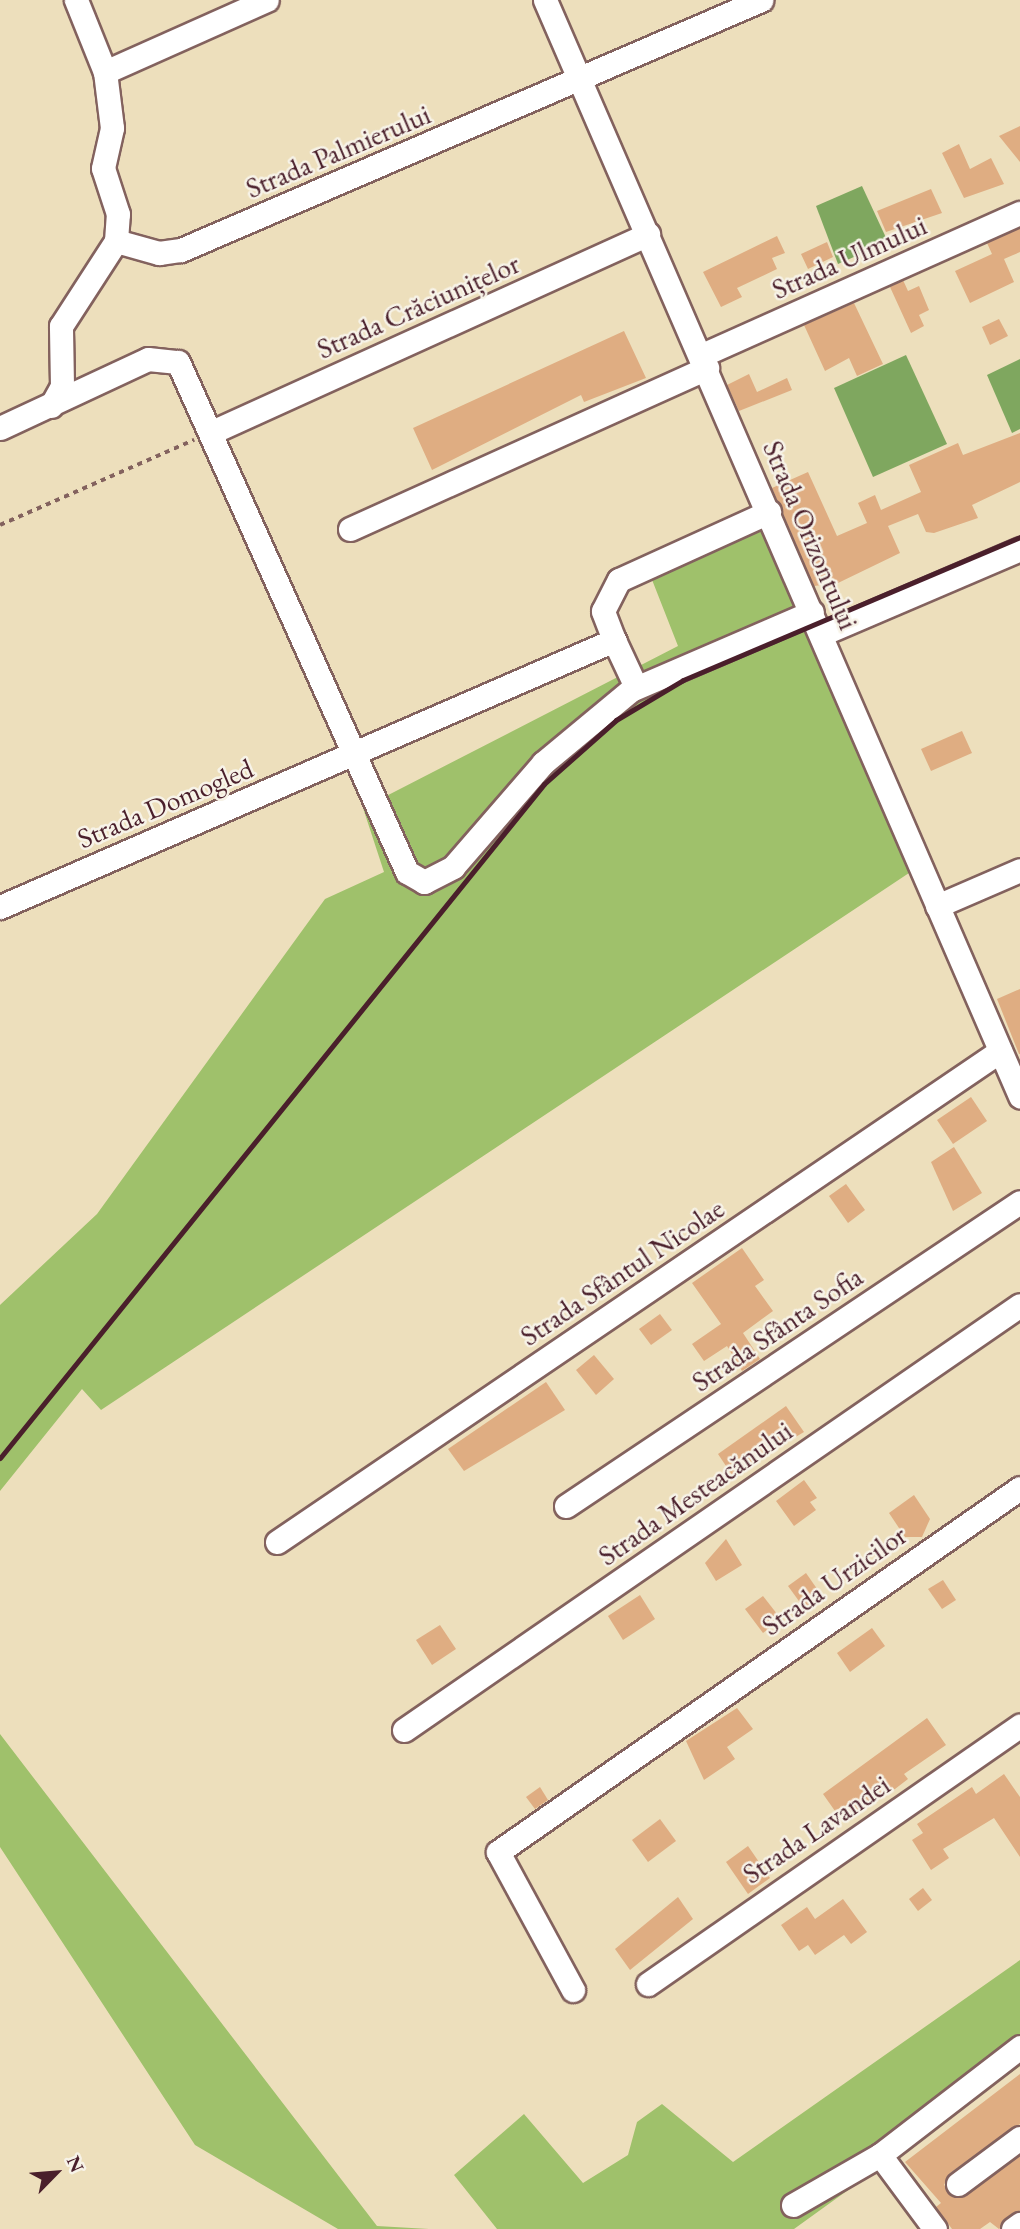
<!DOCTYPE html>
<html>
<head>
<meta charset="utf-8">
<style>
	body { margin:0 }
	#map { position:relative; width:1020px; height:2229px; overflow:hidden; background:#eddfbc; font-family:"EB Garamond",serif }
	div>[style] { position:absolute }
	.green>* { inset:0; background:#9fc16b }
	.forest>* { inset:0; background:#7fa75f }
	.building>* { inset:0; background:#dfad82 }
	.path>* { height:3.5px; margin-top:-1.75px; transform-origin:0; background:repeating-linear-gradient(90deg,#83625e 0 5px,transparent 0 10px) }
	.roads { filter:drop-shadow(2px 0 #83625e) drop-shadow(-2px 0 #83625e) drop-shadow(0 2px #83625e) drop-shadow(0 -2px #83625e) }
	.minor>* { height:23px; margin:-11.5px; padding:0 11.5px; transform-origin:11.5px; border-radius:11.5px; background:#fff }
	.rail>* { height:5px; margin:-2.5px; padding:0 2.5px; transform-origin:2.5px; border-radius:2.5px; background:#4a1f2b }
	span { translate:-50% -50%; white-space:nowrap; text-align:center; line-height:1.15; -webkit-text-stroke:5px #f7f3e8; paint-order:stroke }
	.street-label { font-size:28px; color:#4a1f2b }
	.north { position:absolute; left:21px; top:2138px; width:70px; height:70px; -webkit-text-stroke:5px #f7f3e8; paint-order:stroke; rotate:65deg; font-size:19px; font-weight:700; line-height:28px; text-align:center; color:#4a1f2b }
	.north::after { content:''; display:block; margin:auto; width:24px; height:32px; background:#4a1f2b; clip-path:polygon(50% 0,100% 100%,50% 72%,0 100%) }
</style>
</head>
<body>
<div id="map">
	<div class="green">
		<i style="clip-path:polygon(761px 518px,912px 871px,101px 1410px,82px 1389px,0 1491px,0 1305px,97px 1214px,325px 899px,384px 872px,363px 808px,678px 646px,647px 567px)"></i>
		<i style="clip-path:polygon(0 1734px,377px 2226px,429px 2229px,338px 2229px,195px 2145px,0 1847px)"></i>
		<i style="clip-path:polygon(1020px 1960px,1020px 2066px,794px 2229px,497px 2229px,454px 2175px,524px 2114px,583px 2183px,628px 2155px,637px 2122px,662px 2104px,733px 2162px)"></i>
	</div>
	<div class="forest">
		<i style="clip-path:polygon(862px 186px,888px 242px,838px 264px,816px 206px)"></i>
		<i style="clip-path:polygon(906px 355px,947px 444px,873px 477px,834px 388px)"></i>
		<i style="clip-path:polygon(1020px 359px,1020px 429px,1012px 433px,987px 375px)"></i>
	</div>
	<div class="building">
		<i style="clip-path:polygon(1020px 126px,1020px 162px,999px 136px)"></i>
		<i style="clip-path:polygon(959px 144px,970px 169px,991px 158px,1004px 184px,964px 198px,942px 153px)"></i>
		<i style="clip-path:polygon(931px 189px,942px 213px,886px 232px,877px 211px)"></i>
		<i style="clip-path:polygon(1020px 228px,1020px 252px,1004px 259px,1014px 282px,970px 303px,955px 271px,992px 254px,987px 243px)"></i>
		<i style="clip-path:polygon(777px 236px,785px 253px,772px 258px,777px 269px,737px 288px,742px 297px,721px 307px,703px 272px)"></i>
		<i style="clip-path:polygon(827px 242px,833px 257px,808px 269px,801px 254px)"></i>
		<i style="clip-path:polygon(903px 280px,908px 291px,919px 286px,929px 310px,919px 315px,924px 326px,911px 333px,890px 287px)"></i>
		<i style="clip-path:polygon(854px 303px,883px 364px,857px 376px,849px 358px,825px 371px,804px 325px)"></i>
		<i style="clip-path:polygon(999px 319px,1008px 336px,990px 345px,982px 327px)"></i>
		<i style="clip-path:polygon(624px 331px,646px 378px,584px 402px,581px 395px,432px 470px,413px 428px)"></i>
		<i style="clip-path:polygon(749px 374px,757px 392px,787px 378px,792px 390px,739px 411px,727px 385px)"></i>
		<i style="clip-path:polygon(1020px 433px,1020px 482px,972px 505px,978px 518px,934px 533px,926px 532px,918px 514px,888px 526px,900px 553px,838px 583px,814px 586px,772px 488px,808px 472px,837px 536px,867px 523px,858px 503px,875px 495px,881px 510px,921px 492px,909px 465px,958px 443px,963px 455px)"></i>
		<i style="clip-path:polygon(962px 731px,972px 753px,931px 771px,921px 749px)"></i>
		<i style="clip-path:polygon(1020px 989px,1020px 1054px,1019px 1054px,997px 999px)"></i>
		<i style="clip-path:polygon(971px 1097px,987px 1121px,953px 1144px,937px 1120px)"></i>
		<i style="clip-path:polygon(954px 1147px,982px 1193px,953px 1211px,931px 1162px)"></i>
		<i style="clip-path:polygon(846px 1184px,865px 1210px,848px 1223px,829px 1196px)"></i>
		<i style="clip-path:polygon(742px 1248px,764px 1280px,755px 1286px,773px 1311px,743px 1333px,760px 1359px,742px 1371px,727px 1346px,704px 1361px,692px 1344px,721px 1324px,692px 1283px)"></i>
		<i style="clip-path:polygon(660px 1314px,672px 1330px,651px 1345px,639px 1329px)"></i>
		<i style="clip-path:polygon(594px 1355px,614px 1379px,596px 1395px,576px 1370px)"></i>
		<i style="clip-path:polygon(546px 1382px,565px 1410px,464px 1471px,448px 1449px)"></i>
		<i style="clip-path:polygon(786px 1406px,804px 1432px,732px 1475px,718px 1454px)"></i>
		<i style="clip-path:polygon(804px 1480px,817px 1498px,810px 1502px,816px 1510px,794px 1526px,776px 1501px)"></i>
		<i style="clip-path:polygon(914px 1495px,930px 1519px,922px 1537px,905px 1537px,889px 1513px)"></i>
		<i style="clip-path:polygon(726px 1539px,742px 1565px,716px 1581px,705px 1563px)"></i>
		<i style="clip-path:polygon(806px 1573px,822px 1596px,804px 1608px,788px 1586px)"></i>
		<i style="clip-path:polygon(943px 1580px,956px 1600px,942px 1609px,928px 1589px)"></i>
		<i style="clip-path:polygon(640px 1595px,655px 1619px,623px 1640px,608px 1616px)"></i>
		<i style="clip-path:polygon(763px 1596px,781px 1619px,763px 1633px,745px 1609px)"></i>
		<i style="clip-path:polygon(440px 1625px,456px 1649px,432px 1665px,416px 1640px)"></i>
		<i style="clip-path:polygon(872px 1628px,885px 1646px,850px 1672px,837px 1653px)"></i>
		<i style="clip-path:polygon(737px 1708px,753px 1729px,727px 1747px,735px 1759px,704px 1780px,686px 1741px)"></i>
		<i style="clip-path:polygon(927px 1718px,946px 1745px,904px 1774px,908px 1779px,895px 1789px,849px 1815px,843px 1806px,835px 1811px,823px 1794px)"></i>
		<i style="clip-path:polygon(1004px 1774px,1020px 1797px,1020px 1857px,994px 1818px,943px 1849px,949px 1858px,931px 1870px,912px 1840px,923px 1833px,917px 1824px,972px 1787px,976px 1794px)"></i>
		<i style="clip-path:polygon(540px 1787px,548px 1800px,535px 1809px,526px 1797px)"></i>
		<i style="clip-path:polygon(660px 1819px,676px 1841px,648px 1862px,632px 1840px)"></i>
		<i style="clip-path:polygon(748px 1846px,770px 1878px,748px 1894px,726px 1862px)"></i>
		<i style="clip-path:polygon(923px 1888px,932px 1900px,918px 1911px,909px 1899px)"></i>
		<i style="clip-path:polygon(678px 1897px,693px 1919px,630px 1970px,615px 1949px)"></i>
		<i style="clip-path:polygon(843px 1899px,867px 1932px,851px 1944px,844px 1935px,815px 1955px,808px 1945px,799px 1951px,781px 1925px,807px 1907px,815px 1919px)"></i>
		<i style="clip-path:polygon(1020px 2074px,1020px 2124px,950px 2173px,944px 2185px,960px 2198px,1020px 2155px,1020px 2210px,999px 2229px,990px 2222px,980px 2229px,952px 2229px,936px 2207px,941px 2203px,905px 2162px)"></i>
	</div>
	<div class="path">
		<i style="left:0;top:525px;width:212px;rotate:-23.7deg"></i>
	</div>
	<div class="roads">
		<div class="minor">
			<i style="left:76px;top:0;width:78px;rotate:68.1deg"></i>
			<i style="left:545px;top:0;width:1195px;rotate:66.57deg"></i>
			<i style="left:116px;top:241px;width:45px;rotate:15.6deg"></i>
			<i style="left:159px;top:253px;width:22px;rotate:-8deg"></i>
			<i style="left:181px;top:250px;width:632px;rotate:-23.32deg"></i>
			<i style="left:702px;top:355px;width:348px;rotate:-24.1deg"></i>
			<i style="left:51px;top:406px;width:23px;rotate:-61deg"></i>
			<i style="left:62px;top:386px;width:60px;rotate:-91deg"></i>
			<i style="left:61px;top:326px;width:101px;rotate:-57.1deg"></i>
			<i style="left:116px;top:241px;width:27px;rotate:-86deg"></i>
			<i style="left:118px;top:214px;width:48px;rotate:-108.1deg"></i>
			<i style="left:103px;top:168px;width:41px;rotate:-77.3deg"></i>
			<i style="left:112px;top:128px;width:56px;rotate:-97.1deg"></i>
			<i style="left:105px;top:72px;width:177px;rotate:-24deg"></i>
			<i style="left:0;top:428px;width:163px;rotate:-25deg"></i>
			<i style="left:148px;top:359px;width:30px;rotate:6deg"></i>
			<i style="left:178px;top:362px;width:559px;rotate:65.82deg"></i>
			<i style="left:407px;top:872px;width:20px;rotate:30deg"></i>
			<i style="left:424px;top:882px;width:33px;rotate:-27deg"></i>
			<i style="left:453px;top:867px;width:138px;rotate:-49.1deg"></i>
			<i style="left:543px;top:763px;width:114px;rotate:-39.7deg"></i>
			<i style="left:631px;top:690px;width:197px;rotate:-23.3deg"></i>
			<i style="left:212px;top:432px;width:479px;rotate:-24.4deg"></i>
			<i style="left:350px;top:529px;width:392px;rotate:-24.3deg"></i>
			<i style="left:822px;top:634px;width:215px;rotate:-23.2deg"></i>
			<i style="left:614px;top:640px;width:52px;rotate:64.9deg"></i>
			<i style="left:937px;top:906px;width:90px;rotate:-23.4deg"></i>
			<i style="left:0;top:907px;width:670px;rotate:-23.5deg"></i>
			<i style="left:614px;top:640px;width:31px;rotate:-111deg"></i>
			<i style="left:603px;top:611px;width:35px;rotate:-63deg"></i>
			<i style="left:619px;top:580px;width:165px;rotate:-24.4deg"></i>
			<i style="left:566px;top:1506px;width:546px;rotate:-33.81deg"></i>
			<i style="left:277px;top:1542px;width:874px;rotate:-34.18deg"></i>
			<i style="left:404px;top:1730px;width:748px;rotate:-34.6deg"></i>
			<i style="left:648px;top:1984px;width:453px;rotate:-34.8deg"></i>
			<i style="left:573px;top:1990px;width:157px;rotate:-118.5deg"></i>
			<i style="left:498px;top:1852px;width:636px;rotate:-34.89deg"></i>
			<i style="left:880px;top:2155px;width:92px;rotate:53.4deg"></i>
			<i style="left:958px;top:2184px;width:77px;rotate:-36.6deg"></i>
			<i style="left:793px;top:2205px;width:100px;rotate:-29.9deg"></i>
			<i style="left:880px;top:2155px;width:177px;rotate:-37.6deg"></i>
			<i style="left:1013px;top:2229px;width:9px;rotate:-36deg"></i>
		</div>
	</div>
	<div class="rail">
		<i style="left:0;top:1458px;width:866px;rotate:-51.09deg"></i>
		<i style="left:544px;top:784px;width:96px;rotate:-41.6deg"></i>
		<i style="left:616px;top:720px;width:78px;rotate:-30.8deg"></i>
		<i style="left:683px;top:680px;width:366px;rotate:-23deg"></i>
	</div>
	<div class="street-label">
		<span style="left:338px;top:151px;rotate:-23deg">Strada Palmierului</span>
		<span style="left:849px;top:257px;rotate:-24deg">Strada Ulmului</span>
		<span style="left:418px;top:306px;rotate:-24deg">Strada Crăciunițelor</span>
		<span style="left:811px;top:535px;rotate:67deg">Strada Orizontului</span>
		<span style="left:165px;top:803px;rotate:-23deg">Strada Domogled</span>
		<span style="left:622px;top:1272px;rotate:-34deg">Strada Sfântul Nicolae</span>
		<span style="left:777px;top:1329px;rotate:-34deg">Strada Sfânta Sofia</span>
		<span style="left:695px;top:1493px;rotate:-35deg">Strada Mesteacănului</span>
		<span style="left:834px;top:1580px;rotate:-35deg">Strada Urzicilor</span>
		<span style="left:816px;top:1829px;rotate:-34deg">Strada Lavandei</span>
	</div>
	<div class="north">N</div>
</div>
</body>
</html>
